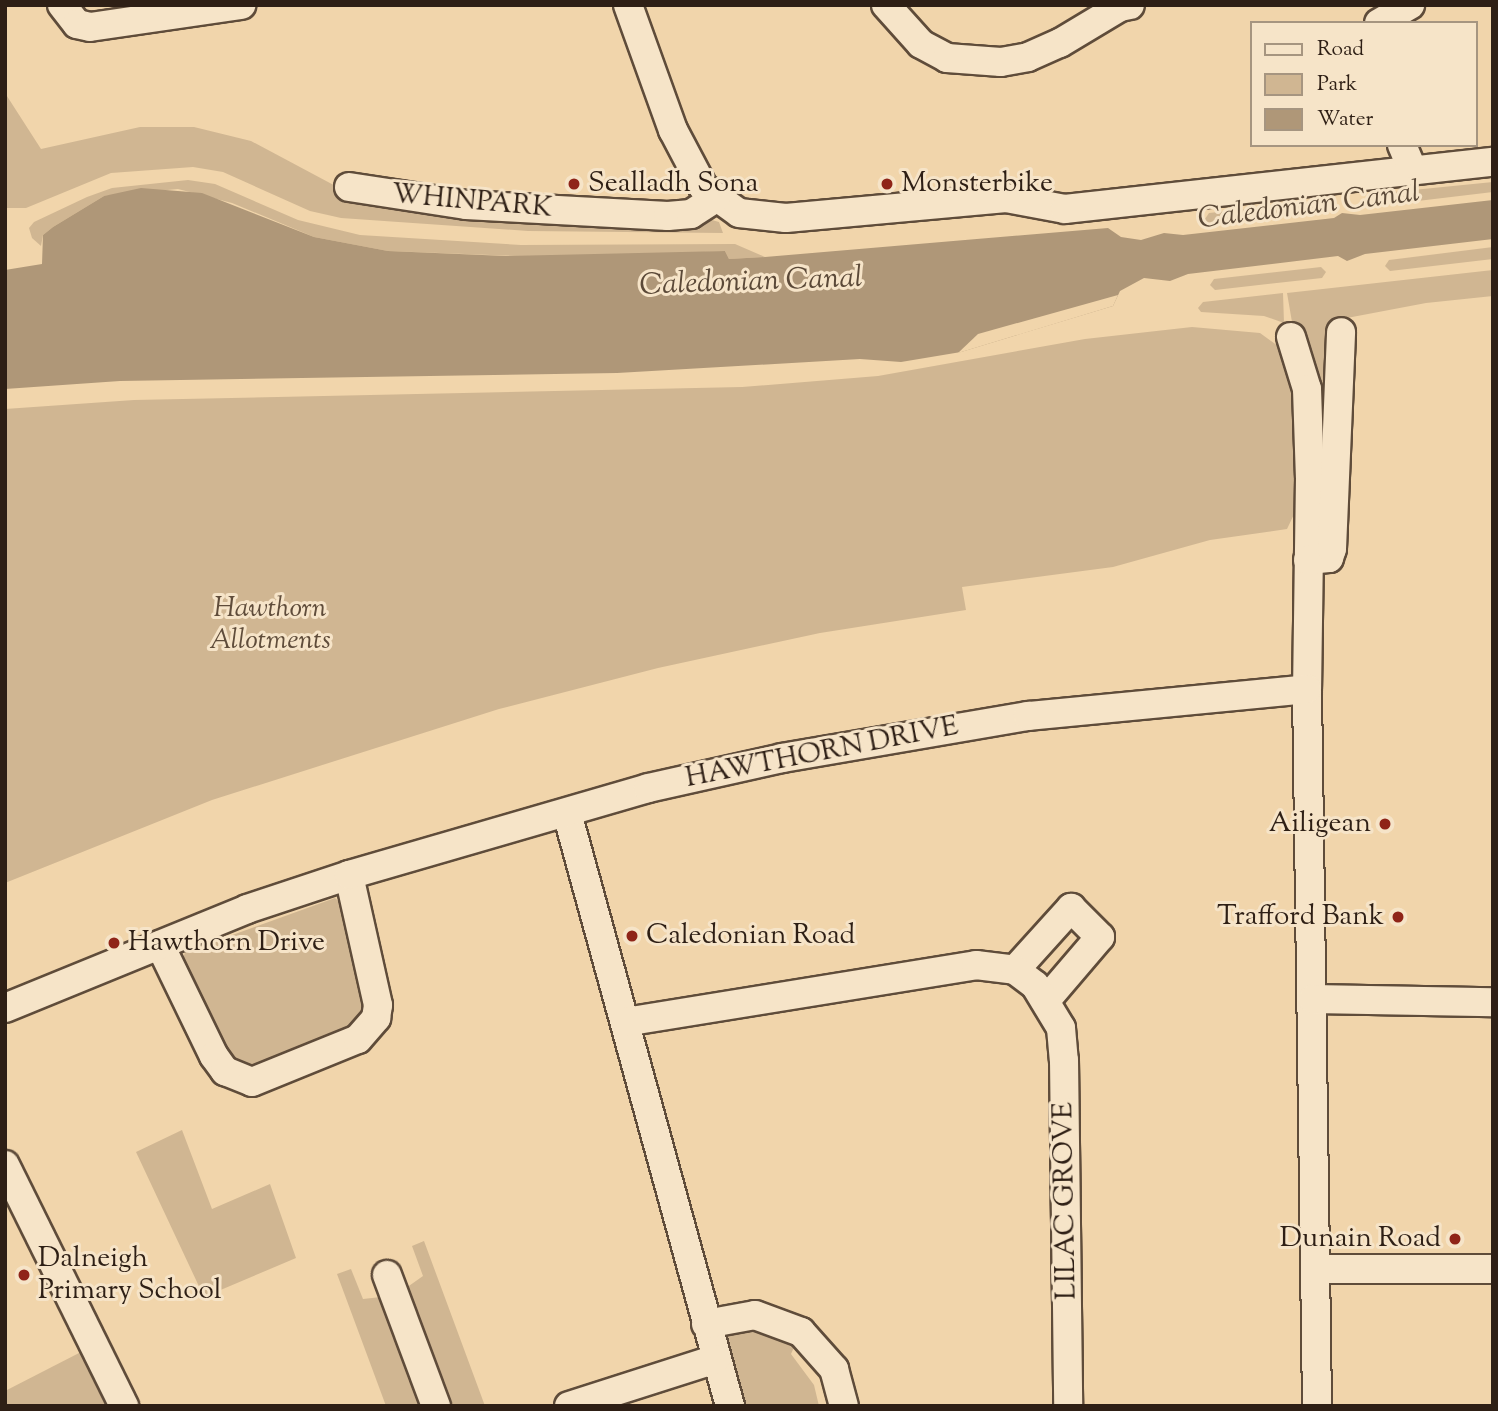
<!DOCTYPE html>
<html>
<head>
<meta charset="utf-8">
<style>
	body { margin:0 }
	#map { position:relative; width:1498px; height:1411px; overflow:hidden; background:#f1d5ab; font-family:"Sorts Mill Goudy",serif }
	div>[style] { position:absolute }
	.green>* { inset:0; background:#d0b692 }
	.water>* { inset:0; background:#af9778 }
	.pier>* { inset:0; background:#f1d5ab }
	.roads { filter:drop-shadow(2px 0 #5f4c3a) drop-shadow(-2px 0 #5f4c3a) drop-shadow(0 2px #5f4c3a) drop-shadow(0 -2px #5f4c3a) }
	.minor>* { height:28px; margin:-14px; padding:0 14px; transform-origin:14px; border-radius:14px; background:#f6e4c8 }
	.dots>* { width:19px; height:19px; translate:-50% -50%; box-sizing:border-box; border:4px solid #f6e4c8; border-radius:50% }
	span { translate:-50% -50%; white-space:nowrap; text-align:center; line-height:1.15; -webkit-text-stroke:6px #f6e4c8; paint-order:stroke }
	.poi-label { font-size:28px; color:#2e1f15 }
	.left { translate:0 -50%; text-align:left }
	.right { translate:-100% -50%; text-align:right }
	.street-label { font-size:28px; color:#2e1f15 }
	.park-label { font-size:28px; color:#5f4c3a; font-style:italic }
	.water-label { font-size:30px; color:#5b4938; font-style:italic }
	.frame { position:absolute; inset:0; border:7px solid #2e1f15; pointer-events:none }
	.legend { position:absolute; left:1250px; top:21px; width:228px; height:126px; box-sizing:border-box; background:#f6e4c8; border:2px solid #a69580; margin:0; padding:9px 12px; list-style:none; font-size:21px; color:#2e1f15 }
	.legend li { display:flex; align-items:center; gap:14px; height:35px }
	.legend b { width:35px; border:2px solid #a69580 }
</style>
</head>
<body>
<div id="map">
	<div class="green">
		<i style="clip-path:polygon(5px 93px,41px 149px,140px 127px,194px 127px,251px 141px,343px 190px,640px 218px,712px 220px,719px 222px,723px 233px,528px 231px,341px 218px,310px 211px,223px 172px,193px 167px,111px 173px,26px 208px,5px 208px)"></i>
		<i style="clip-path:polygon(188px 180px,215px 184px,298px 220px,360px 235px,521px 245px,735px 244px,765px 257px,729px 259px,725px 251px,567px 258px,388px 251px,314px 237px,232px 203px,178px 189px,104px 196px,53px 227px,43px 235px,41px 246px,32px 238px,29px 228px,34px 222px,87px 197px,112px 188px)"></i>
		<i style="clip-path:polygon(1493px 182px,1493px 192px,1384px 205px,1379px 199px,1383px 193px)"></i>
		<i style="clip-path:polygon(1314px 202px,1319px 207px,1315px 213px,1209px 225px,1205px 219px,1209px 213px)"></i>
		<i style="clip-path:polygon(1493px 247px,1493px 259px,1390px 271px,1385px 266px,1389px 260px)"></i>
		<i style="clip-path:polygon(1321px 267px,1326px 272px,1322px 278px,1215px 290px,1210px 285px,1214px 279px)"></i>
		<i style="clip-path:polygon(1493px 270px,1493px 296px,1426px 303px,1331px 321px,1329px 475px,1325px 487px,1312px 350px,1292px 322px,1287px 293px)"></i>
		<i style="clip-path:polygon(1283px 293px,1284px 323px,1264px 316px,1201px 312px,1198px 308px,1203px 302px)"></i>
		<i style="clip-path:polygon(1192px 327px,1260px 333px,1285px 351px,1296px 387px,1299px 504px,1287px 529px,1210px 540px,1113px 567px,962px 587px,966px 610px,820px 633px,658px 668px,499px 709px,212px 800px,5px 883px,5px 409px,134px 400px,742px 387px,878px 376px,1085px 339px)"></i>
		<i style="clip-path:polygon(335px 898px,343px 905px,367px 999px,361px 1024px,252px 1068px,231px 1061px,182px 963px,185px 952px)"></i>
		<i style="clip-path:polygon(182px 1130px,212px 1209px,270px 1184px,296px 1258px,204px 1297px,136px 1152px)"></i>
		<i style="clip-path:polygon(424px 1241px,485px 1406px,445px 1406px,406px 1288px,423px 1276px,412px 1246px)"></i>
		<i style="clip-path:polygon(351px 1269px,363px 1299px,381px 1297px,425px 1406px,386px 1406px,337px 1274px)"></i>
		<i style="clip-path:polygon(731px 1329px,774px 1329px,795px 1345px,791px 1354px,814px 1385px,819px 1406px,746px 1406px,725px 1339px)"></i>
		<i style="clip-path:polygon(81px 1352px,106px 1406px,5px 1406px,5px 1391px)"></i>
	</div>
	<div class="water">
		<i style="clip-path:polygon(141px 188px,202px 193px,314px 237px,388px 251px,506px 256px,725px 251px,729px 259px,765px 257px,1108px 228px,1121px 237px,1141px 240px,1164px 233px,1183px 235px,1334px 218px,1342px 213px,1360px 215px,1493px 200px,1493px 239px,1365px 254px,1347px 261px,1338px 256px,1188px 274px,1170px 281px,1144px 278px,1120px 291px,1113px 306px,961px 352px,901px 362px,860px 359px,617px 373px,120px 381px,5px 389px,5px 270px,42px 264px,43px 235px,53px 227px,104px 196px)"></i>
	</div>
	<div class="pier">
		<i style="clip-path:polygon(1118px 295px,1113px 306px,958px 353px,978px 334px)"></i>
	</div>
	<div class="roads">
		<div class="minor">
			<i style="left:62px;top:5px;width:24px;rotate:52deg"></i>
			<i style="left:77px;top:24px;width:13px;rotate:13deg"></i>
			<i style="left:90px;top:27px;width:153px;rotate:-8.3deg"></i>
			<i style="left:628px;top:5px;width:133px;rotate:70.2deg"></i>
			<i style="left:673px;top:130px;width:64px;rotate:62.2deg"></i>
			<i style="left:703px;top:187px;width:44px;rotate:35.8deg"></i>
			<i style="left:739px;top:213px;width:47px;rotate:6.1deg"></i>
			<i style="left:786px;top:218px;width:221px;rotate:-5.2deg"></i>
			<i style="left:1006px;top:198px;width:60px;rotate:10.6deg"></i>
			<i style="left:1065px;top:209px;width:431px;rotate:-6.3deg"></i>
			<i style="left:886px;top:5px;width:52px;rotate:48.1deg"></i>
			<i style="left:921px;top:44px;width:30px;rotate:28deg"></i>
			<i style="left:947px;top:58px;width:54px;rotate:4.2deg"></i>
			<i style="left:1001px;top:62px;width:27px;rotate:-10deg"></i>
			<i style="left:1028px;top:57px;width:35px;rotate:-24deg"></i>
			<i style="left:1060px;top:43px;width:70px;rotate:-31deg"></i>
			<i style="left:1120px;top:7px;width:10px;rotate:-11deg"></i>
			<i style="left:1379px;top:23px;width:36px;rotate:-30deg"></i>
			<i style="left:1402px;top:145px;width:28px;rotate:67deg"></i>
			<i style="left:349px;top:187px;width:118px;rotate:8.7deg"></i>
			<i style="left:466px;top:205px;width:202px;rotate:3.1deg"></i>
			<i style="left:668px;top:216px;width:23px;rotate:-5deg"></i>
			<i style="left:691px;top:214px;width:30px;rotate:-33deg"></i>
			<i style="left:1291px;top:337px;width:54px;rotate:72.9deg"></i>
			<i style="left:1307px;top:389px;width:89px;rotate:88.1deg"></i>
			<i style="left:1310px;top:478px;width:211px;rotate:90.8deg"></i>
			<i style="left:1307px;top:689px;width:717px;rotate:89.2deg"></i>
			<i style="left:1308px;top:560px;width:21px;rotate:-5deg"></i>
			<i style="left:1329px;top:558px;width:9px;rotate:-72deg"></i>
			<i style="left:1332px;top:549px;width:217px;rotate:-87.6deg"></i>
			<i style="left:567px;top:813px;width:615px;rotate:74.63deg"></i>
			<i style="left:160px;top:945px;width:123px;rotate:64.1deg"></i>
			<i style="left:214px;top:1056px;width:19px;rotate:54deg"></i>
			<i style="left:225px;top:1071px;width:29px;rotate:22deg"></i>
			<i style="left:252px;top:1082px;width:114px;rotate:-22.1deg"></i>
			<i style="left:358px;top:1039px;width:28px;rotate:-49deg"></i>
			<i style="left:376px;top:1018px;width:13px;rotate:-81deg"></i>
			<i style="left:378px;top:1005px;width:133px;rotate:-102.6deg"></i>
			<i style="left:1015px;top:970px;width:84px;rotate:-47.9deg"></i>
			<i style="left:1071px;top:908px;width:41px;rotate:45deg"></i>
			<i style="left:1100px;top:937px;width:82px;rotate:130.5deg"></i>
			<i style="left:1313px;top:999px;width:180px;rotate:1deg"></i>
			<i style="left:5px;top:1008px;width:261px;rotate:-22.2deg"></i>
			<i style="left:247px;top:909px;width:108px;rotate:-18.4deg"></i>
			<i style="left:349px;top:875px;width:311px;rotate:-16.2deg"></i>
			<i style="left:648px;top:788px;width:137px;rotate:-12.6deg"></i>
			<i style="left:782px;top:758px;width:250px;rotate:-9.7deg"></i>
			<i style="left:1028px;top:716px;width:280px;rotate:-5.5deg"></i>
			<i style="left:625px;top:1022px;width:356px;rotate:-9.2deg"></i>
			<i style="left:976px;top:965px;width:39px;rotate:7deg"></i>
			<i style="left:1015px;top:970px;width:25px;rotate:37deg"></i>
			<i style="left:1035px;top:985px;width:50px;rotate:58.8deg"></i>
			<i style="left:1061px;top:1028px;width:32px;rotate:85deg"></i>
			<i style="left:1064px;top:1060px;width:346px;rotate:89.3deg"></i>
			<i style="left:5px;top:1165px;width:269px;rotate:63.7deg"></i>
			<i style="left:1317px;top:1269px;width:176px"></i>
			<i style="left:387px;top:1275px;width:140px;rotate:69.5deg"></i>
			<i style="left:706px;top:1324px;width:50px;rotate:-10.4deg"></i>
			<i style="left:755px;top:1315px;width:49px;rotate:20.3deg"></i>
			<i style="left:801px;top:1332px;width:50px;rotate:48.3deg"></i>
			<i style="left:834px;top:1369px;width:38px;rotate:75deg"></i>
			<i style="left:569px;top:1406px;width:154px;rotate:-17.7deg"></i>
		</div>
	</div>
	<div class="dots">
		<i style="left:574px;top:184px;background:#8f2418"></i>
		<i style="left:887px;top:184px;background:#8f2418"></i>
		<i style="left:1385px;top:824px;background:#8f2418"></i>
		<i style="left:1398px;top:917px;background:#8f2418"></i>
		<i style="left:632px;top:936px;background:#8f2418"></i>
		<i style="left:114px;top:943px;background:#8f2418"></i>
		<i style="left:1455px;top:1239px;background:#8f2418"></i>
		<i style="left:24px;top:1275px;background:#8f2418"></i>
	</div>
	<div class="poi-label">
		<span class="left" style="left:588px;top:184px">Sealladh Sona</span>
		<span class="left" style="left:901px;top:184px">Monsterbike</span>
		<span class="right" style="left:1371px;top:824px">Ailigean</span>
		<span class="right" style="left:1384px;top:917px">Trafford Bank</span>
		<span class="left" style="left:646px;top:936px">Caledonian Road</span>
		<span class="left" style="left:128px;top:943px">Hawthorn Drive</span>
		<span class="right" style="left:1441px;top:1239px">Dunain Road</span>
		<span class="left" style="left:38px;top:1275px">Dalneigh<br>Primary School</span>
	</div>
	<div class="street-label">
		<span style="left:472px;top:202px;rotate:5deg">WHINPARK</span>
		<span style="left:822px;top:753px;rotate:-11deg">HAWTHORN DRIVE</span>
		<span style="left:1066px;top:1201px;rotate:-91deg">LILAC GROVE</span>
	</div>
	<div class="park-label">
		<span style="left:270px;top:625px">Hawthorn<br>Allotments</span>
	</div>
	<div class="water-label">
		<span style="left:1309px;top:207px;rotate:-7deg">Caledonian Canal</span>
		<span style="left:751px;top:283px;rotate:-2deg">Caledonian Canal</span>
	</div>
	<div class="frame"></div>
	<ul class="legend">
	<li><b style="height:9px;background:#f6e4c8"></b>Road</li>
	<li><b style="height:19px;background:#d0b692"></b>Park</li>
	<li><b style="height:19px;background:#af9778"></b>Water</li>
	</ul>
</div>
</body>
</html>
